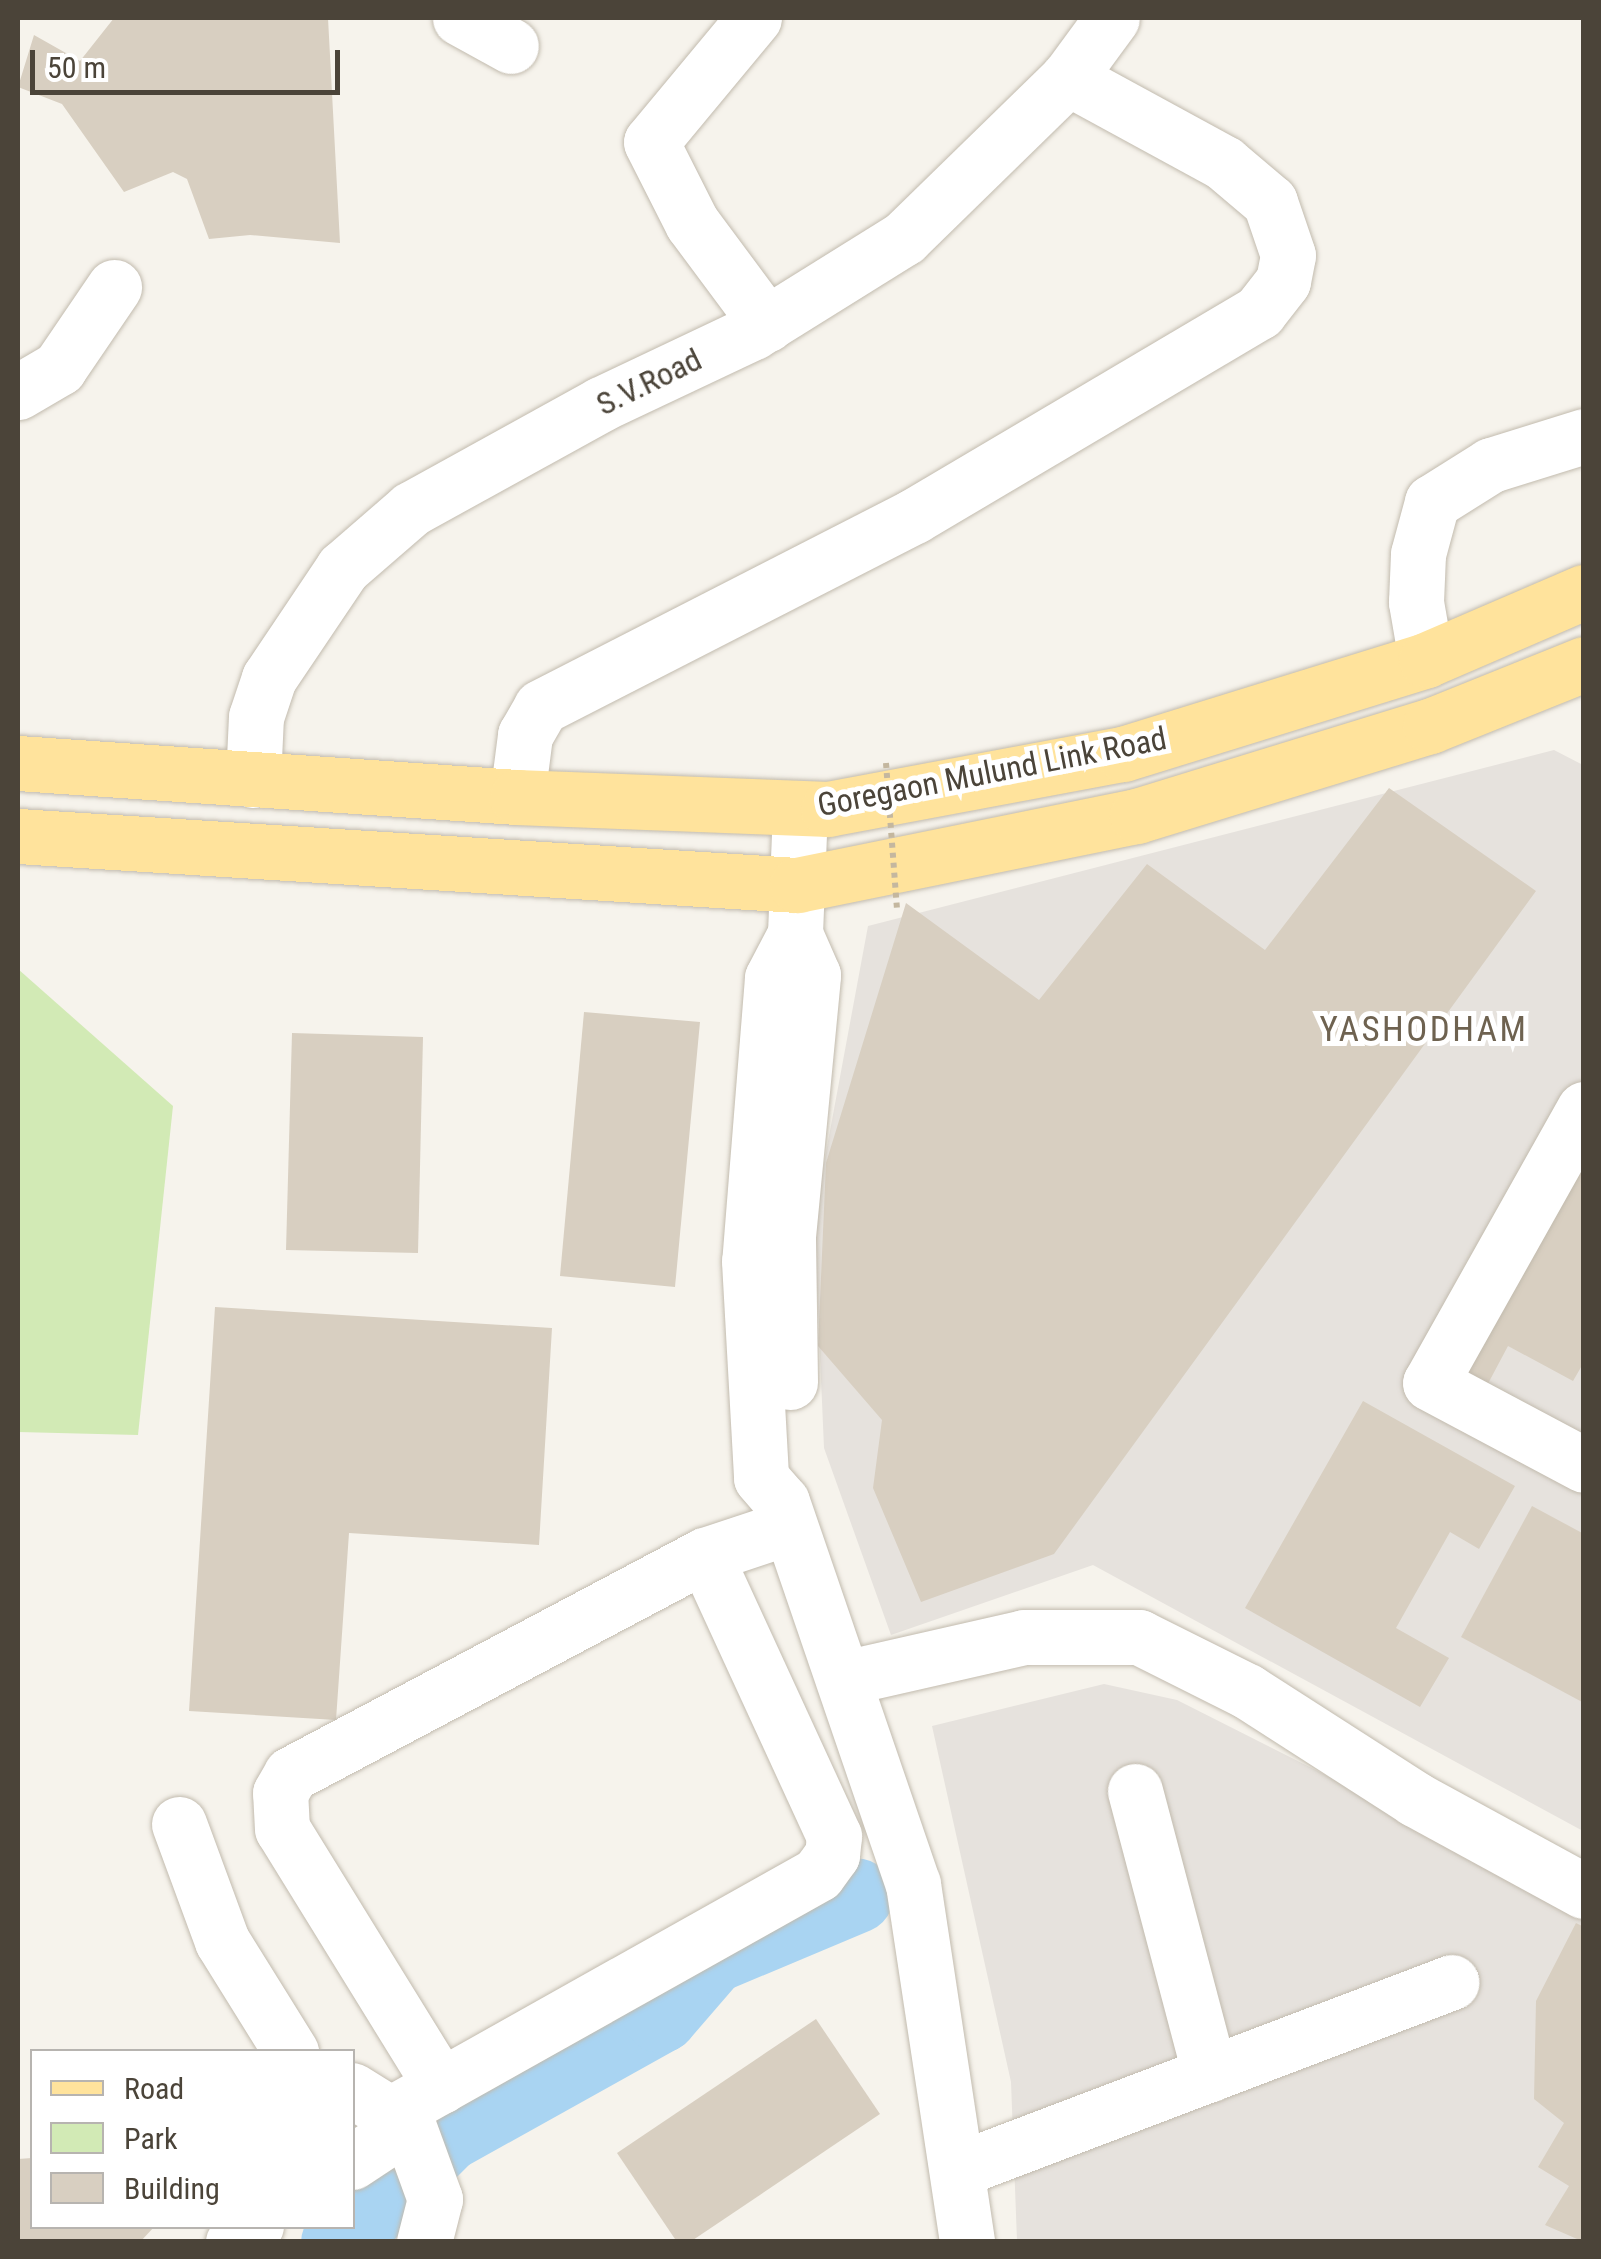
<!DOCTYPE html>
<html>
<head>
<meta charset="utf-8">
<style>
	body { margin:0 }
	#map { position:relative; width:1601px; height:2259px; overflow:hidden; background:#f6f3ec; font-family:"Roboto Condensed",sans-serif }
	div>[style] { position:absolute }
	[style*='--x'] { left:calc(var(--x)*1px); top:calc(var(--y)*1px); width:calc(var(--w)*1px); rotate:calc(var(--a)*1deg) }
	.industrial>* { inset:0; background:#e6e2dd }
	.green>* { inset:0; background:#d2eab5 }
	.river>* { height:75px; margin:-37.5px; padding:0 37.5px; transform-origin:37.5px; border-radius:37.5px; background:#a9d4f2 }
	.building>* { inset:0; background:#d8cfc1 }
	.roads { filter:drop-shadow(0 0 2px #c2bbae) drop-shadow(0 0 2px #c2bbae) }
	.minor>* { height:55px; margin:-27.5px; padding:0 27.5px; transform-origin:27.5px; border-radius:27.5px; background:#fff }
	.major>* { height:55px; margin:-27.5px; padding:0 27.5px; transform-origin:27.5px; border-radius:27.5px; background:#ffe39c }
	.path-bridge>* { height:6px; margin-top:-3px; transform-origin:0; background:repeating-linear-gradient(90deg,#c4b79f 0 5px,transparent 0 10px) }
	span { translate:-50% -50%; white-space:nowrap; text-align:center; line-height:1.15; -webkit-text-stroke:10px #fff; paint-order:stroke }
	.street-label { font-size:32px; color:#4b4439 }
	.neighbourhood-label { font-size:35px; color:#6e6250; letter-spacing:2.5px }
	.frame { position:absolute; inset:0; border:20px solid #4b4439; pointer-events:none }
	.legend { position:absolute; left:30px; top:2049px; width:325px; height:180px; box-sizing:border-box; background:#fff; border:2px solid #b7b4b0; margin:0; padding:12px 18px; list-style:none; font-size:30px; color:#4b4439 }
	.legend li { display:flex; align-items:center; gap:20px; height:50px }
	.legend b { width:50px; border:2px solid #b7b4b0 }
	.scale { position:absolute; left:30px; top:50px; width:310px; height:45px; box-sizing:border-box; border:5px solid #4b4439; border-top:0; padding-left:12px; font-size:30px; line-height:35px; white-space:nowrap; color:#4b4439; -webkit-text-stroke:8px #fff; paint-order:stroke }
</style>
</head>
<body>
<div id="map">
	<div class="industrial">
		<div style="clip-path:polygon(1554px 750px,1583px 765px,1583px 1831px,1093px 1565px,891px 1635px,824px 1448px,814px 1217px,868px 926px)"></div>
		<div style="clip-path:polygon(1104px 1684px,1177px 1700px,1583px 1905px,1583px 2241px,1017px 2241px,1011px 2082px,932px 1726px)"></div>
	</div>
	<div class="green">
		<div style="clip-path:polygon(18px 969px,173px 1106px,138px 1435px,18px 1432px)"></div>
	</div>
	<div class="river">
		<div style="--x:338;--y:2242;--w:153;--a:-45"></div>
		<div style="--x:446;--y:2134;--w:245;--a:-29.1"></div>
		<div style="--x:660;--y:2015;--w:78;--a:-49.2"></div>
		<div style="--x:711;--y:1956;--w:157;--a:-22.8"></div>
	</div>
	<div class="building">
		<div style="clip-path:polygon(114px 18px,328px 18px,340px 243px,250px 235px,209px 239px,187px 179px,173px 172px,124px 192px,62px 104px,18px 87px,34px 35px,80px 61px)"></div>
		<div style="clip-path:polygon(1389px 788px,1536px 891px,1054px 1554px,921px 1602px,873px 1488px,882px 1420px,818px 1346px,826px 1163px,906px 903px,1039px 1000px,1147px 864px,1265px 950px)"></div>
		<div style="clip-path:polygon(584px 1012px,700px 1022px,675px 1287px,560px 1276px)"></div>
		<div style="clip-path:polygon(292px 1033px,423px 1037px,418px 1253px,286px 1250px)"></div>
		<div style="clip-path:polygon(1584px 1088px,1584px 1362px,1573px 1381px,1508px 1346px,1483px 1393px,1423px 1361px)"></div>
		<div style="clip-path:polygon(215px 1307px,552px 1328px,539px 1545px,349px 1533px,336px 1720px,189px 1711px)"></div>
		<div style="clip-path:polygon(1363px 1401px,1515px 1486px,1479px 1549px,1450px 1532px,1396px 1628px,1449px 1658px,1420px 1707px,1245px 1608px)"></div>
		<div style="clip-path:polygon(1532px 1506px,1584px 1534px,1584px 1703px,1461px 1637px)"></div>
		<div style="clip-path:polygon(1576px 1923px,1584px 1927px,1584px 2242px,1545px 2225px,1569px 2186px,1538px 2167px,1564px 2123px,1534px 2099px,1536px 2001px)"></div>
		<div style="clip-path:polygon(816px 2019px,880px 2114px,690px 2242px,677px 2242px,617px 2153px)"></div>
		<div style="clip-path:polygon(32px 2158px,32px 2226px,155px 2226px,140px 2242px,18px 2242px,18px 2159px)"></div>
	</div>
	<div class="roads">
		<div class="minor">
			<div style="--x:460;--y:18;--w:58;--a:28.8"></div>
			<div style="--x:754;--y:18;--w:161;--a:129.7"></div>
			<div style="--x:651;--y:142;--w:91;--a:63.2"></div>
			<div style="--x:692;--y:223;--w:126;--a:53.4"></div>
			<div style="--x:18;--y:392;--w:48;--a:-30.3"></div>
			<div style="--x:59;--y:368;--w:98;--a:-55.8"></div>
			<div style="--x:1426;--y:660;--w:59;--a:-99.8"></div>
			<div style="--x:1416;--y:602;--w:48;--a:-87.6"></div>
			<div style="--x:1418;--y:554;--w:54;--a:-74.9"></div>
			<div style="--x:1432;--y:502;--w:70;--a:-32.1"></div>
			<div style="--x:1491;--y:465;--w:97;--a:-17.3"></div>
			<div style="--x:253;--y:780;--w:63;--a:-87.3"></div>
			<div style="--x:256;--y:717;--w:41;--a:-71.6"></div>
			<div style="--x:269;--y:678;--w:133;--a:-56.1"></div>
			<div style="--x:343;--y:568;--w:90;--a:-40.9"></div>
			<div style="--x:411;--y:509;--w:217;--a:-28.9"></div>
			<div style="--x:601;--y:404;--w:168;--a:-25.3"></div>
			<div style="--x:753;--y:332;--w:178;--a:-31.9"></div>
			<div style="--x:904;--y:238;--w:229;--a:-44.3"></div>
			<div style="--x:1068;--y:78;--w:74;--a:-53.7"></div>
			<div style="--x:517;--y:797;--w:63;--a:-82.6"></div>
			<div style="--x:525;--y:735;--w:32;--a:-60"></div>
			<div style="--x:541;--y:707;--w:419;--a:-27.1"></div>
			<div style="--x:914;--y:516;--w:401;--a:-30.6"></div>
			<div style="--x:1259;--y:312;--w:39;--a:-52"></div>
			<div style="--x:1283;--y:281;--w:26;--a:-79"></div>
			<div style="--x:1288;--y:255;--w:56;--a:-108.8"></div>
			<div style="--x:1270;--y:202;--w:60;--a:-139.7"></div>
			<div style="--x:1224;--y:163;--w:178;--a:-151.4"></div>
			<div style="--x:800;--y:809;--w:125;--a:92.3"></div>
			<div style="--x:795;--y:934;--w:50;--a:117.6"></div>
			<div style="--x:772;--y:978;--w:284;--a:94.6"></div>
			<div style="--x:749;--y:1261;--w:217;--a:86.8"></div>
			<div style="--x:761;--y:1478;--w:32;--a:49"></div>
			<div style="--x:782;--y:1502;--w:404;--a:71.1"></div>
			<div style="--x:913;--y:1884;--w:362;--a:81.4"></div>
			<div style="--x:1584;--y:1109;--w:314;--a:119.3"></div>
			<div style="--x:1430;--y:1383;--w:174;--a:28"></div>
			<div style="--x:790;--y:1382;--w:146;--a:-90.8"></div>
			<div style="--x:788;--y:1236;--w:262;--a:-84.5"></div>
			<div style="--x:813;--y:975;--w:45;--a:-113.7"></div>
			<div style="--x:844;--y:1678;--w:185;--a:-12.8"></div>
			<div style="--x:1024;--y:1637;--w:115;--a:0"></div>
			<div style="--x:1139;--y:1637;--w:121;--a:26.6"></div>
			<div style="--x:1247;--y:1691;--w:200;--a:32.7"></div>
			<div style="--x:1415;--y:1799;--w:192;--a:28.6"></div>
			<div style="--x:1135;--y:1791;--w:293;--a:75.2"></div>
			<div style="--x:179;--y:1824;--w:125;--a:69.8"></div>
			<div style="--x:222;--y:1941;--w:131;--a:58.1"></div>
			<div style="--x:441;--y:2086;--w:302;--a:-121.7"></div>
			<div style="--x:282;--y:1829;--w:36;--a:-93"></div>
			<div style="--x:280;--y:1793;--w:22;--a:-60"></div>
			<div style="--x:291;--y:1774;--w:468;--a:-27.9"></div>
			<div style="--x:705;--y:1555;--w:85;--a:-18.4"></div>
			<div style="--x:352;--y:2090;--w:66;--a:32"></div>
			<div style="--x:408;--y:2125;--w:79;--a:70"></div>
			<div style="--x:435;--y:2199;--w:44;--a:104.3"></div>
			<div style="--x:394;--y:2112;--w:486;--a:-29.3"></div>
			<div style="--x:818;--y:1874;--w:24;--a:-54"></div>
			<div style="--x:832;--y:1855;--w:19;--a:-84"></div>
			<div style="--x:834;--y:1836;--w:309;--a:-114.7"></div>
			<div style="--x:352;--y:2162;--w:67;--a:-33.5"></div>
			<div style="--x:957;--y:2170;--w:529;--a:-20.8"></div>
			<div style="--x:233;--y:2242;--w:28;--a:-35"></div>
		</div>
		<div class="major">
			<div style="--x:18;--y:763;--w:500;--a:3.9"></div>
			<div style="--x:517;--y:797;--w:311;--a:2.2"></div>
			<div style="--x:828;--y:809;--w:300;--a:-10.6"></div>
			<div style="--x:1123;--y:754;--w:317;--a:-17.2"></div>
			<div style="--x:1426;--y:660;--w:172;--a:-23.3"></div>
			<div style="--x:18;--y:836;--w:781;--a:3.6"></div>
			<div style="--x:797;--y:885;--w:347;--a:-11.5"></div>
			<div style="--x:1137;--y:816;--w:307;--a:-17.1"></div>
			<div style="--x:1430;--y:726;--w:166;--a:-21.9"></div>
		</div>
	</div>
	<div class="path-bridge">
		<div style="--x:886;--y:763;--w:146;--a:85.7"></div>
	</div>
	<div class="street-label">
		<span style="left:649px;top:382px;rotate:-26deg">S.V.Road</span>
		<span style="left:992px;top:772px;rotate:-11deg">Goregaon Mulund Link Road</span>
	</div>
	<div class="neighbourhood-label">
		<span style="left:1424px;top:1030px">YASHODHAM</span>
	</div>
	<div class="frame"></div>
	<ul class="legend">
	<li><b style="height:12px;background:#ffe39c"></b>Road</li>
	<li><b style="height:28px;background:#d2eab5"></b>Park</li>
	<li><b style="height:28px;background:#d8cfc1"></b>Building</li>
	</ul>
	<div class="scale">50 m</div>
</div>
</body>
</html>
